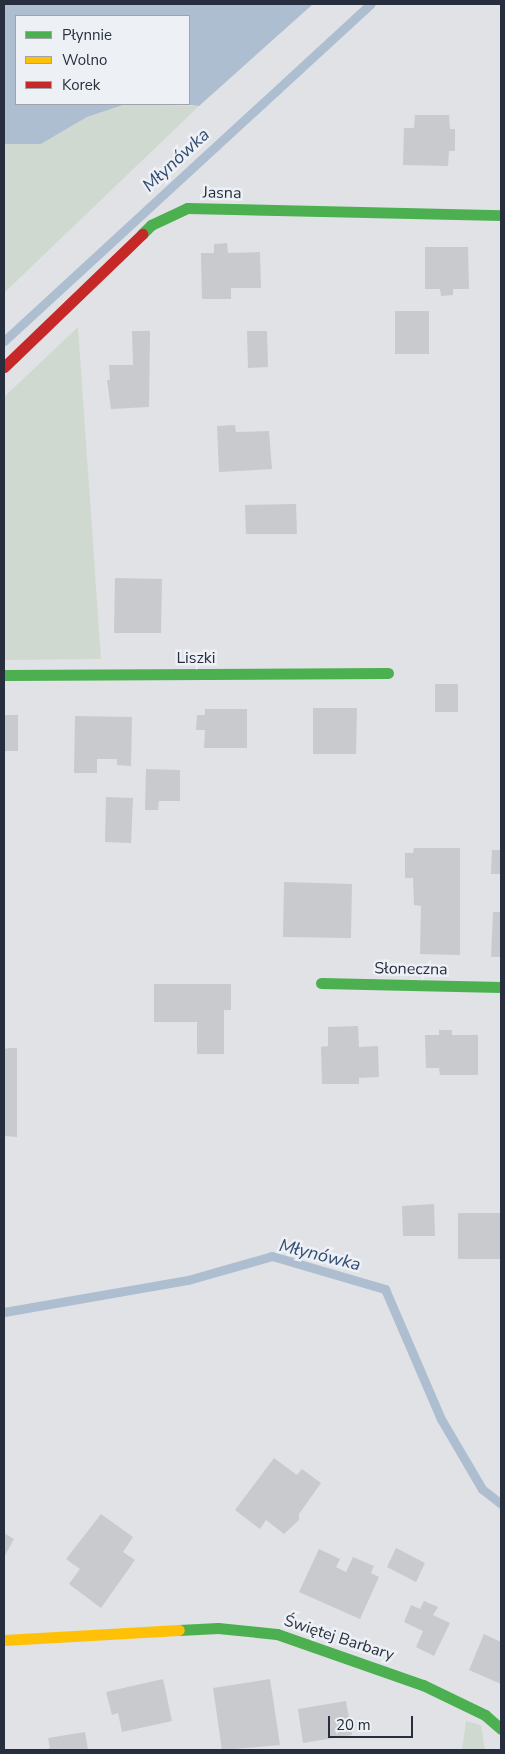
<!DOCTYPE html>
<html>
<head>
<meta charset="utf-8">
<style>
	body { margin:0 }
	#map { position:relative; width:505px; height:1754px; overflow:hidden; background:#e0e2e5; font-family:"Nunito Sans",sans-serif }
	div>[style] { position:absolute }
	[style*='--x'] { left:calc(var(--x)*1px); top:calc(var(--y)*1px); width:calc(var(--w)*1px); rotate:calc(var(--a)*1deg) }
	.green>* { inset:0; background:#d0d9d0 }
	.water>* { inset:0; background:#aebed1 }
	.stream>* { height:9px; margin:-4.5px; padding:0 4.5px; transform-origin:4.5px; border-radius:4.5px; background:#aebed1 }
	.building>* { inset:0; background:#c8cacd }
	.fast>* { height:11px; margin:-5.5px; padding:0 5.5px; transform-origin:5.5px; border-radius:5.5px; background:#4caf50 }
	.slow>* { height:11px; margin:-5.5px; padding:0 5.5px; transform-origin:5.5px; border-radius:5.5px; background:#ffc107 }
	.jam>* { height:11px; margin:-5.5px; padding:0 5.5px; transform-origin:5.5px; border-radius:5.5px; background:#c62828 }
	span { translate:-50% -50%; white-space:nowrap; text-align:center; line-height:1.15; -webkit-text-stroke:5px #edf0f5; paint-order:stroke }
	.street-label { font-size:16px; color:#272f3e }
	.water-label { font-size:18px; color:#324c72; font-style:italic }
	.frame { position:absolute; inset:0; border:5px solid #272f3e; pointer-events:none }
	.legend { position:absolute; left:15px; top:15px; width:175px; height:90px; box-sizing:border-box; background:#edf0f5; border:1px solid #9ea3ac; margin:0; padding:6px 9px; list-style:none; font-size:15px; color:#272f3e }
	.legend li { display:flex; align-items:center; gap:10px; height:25px }
	.legend b { width:25px; border:1px solid #9ea3ac }
	.scale { position:absolute; left:328px; top:1716px; width:85px; height:22px; box-sizing:border-box; border:2px solid #272f3e; border-top:0; padding-left:6px; font-size:15px; line-height:18px; white-space:nowrap; color:#272f3e; -webkit-text-stroke:4px #edf0f5; paint-order:stroke }
</style>
</head>
<body>
<div id="map">
	<div class="green">
		<div style="clip-path:polygon(126px 104px,199px 106px,4px 293px,4px 144px,41px 144px,87px 117px)"></div>
		<div style="clip-path:polygon(78px 327px,101px 659px,4px 660px,4px 397px)"></div>
		<div style="clip-path:polygon(466px 1721px,481px 1725px,485px 1750px,462px 1750px)"></div>
	</div>
	<div class="water">
		<div style="clip-path:polygon(4px 4px,313px 4px,199px 106px,182px 104px,189px 104px,189px 16px,16px 16px,16px 104px,126px 104px,87px 117px,41px 144px,4px 144px)"></div>
	</div>
	<div class="stream">
		<div style="--x:4;--y:341;--w:498;--a:-42.6"></div>
		<div style="--x:4;--y:1312;--w:187;--a:-9.9"></div>
		<div style="--x:188;--y:1280;--w:87;--a:-15.9"></div>
		<div style="--x:272;--y:1256;--w:118;--a:16.3"></div>
		<div style="--x:385;--y:1289;--w:142;--a:66.7"></div>
		<div style="--x:441;--y:1419;--w:81;--a:59.6"></div>
		<div style="--x:482;--y:1489;--w:24;--a:38"></div>
	</div>
	<div class="building">
		<div style="clip-path:polygon(415px 115px,449px 115px,450px 129px,455px 129px,455px 151px,449px 151px,448px 166px,403px 165px,404px 128px,414px 128px)"></div>
		<div style="clip-path:polygon(227px 243px,228px 253px,260px 252px,261px 288px,231px 288px,231px 299px,202px 299px,201px 253px,214px 253px,214px 244px)"></div>
		<div style="clip-path:polygon(425px 247px,468px 247px,469px 289px,453px 289px,453px 295px,441px 296px,440px 289px,425px 289px)"></div>
		<div style="clip-path:polygon(395px 311px,429px 311px,429px 354px,395px 354px)"></div>
		<div style="clip-path:polygon(132px 331px,150px 331px,149px 407px,111px 409px,107px 380px,110px 380px,109px 365px,133px 365px)"></div>
		<div style="clip-path:polygon(247px 331px,267px 331px,268px 367px,248px 368px)"></div>
		<div style="clip-path:polygon(235px 425px,236px 432px,269px 431px,272px 469px,219px 472px,217px 426px)"></div>
		<div style="clip-path:polygon(296px 504px,297px 534px,246px 534px,245px 505px)"></div>
		<div style="clip-path:polygon(115px 578px,162px 579px,161px 633px,114px 633px)"></div>
		<div style="clip-path:polygon(435px 684px,458px 684px,458px 712px,435px 712px)"></div>
		<div style="clip-path:polygon(313px 708px,357px 708px,356px 754px,313px 754px)"></div>
		<div style="clip-path:polygon(205px 709px,247px 709px,247px 748px,204px 748px,205px 730px,196px 730px,197px 715px,205px 715px)"></div>
		<div style="clip-path:polygon(4px 715px,18px 715px,18px 751px,4px 751px)"></div>
		<div style="clip-path:polygon(75px 716px,132px 717px,131px 766px,117px 765px,117px 759px,97px 759px,97px 773px,74px 773px)"></div>
		<div style="clip-path:polygon(146px 769px,180px 770px,180px 801px,159px 801px,158px 810px,145px 810px)"></div>
		<div style="clip-path:polygon(106px 797px,133px 798px,131px 843px,105px 842px)"></div>
		<div style="clip-path:polygon(414px 848px,460px 848px,460px 955px,420px 954px,421px 906px,414px 905px,413px 878px,405px 878px,405px 853px,413px 853px)"></div>
		<div style="clip-path:polygon(492px 850px,501px 850px,501px 874px,491px 874px)"></div>
		<div style="clip-path:polygon(284px 882px,352px 884px,351px 938px,283px 937px)"></div>
		<div style="clip-path:polygon(493px 912px,501px 912px,501px 957px,491px 957px)"></div>
		<div style="clip-path:polygon(154px 984px,231px 984px,231px 1010px,224px 1010px,224px 1054px,197px 1054px,197px 1022px,154px 1022px)"></div>
		<div style="clip-path:polygon(358px 1026px,359px 1047px,378px 1046px,379px 1077px,359px 1078px,359px 1084px,322px 1084px,321px 1047px,328px 1046px,328px 1027px)"></div>
		<div style="clip-path:polygon(439px 1030px,452px 1030px,452px 1035px,478px 1035px,478px 1075px,440px 1075px,439px 1068px,426px 1068px,425px 1035px,439px 1035px)"></div>
		<div style="clip-path:polygon(10px 1048px,17px 1048px,17px 1137px,4px 1136px,4px 1049px)"></div>
		<div style="clip-path:polygon(434px 1204px,435px 1236px,403px 1236px,402px 1206px)"></div>
		<div style="clip-path:polygon(458px 1213px,501px 1213px,501px 1259px,458px 1259px)"></div>
		<div style="clip-path:polygon(274px 1458px,297px 1475px,302px 1469px,321px 1483px,299px 1514px,299px 1520px,284px 1534px,266px 1520px,260px 1529px,235px 1510px)"></div>
		<div style="clip-path:polygon(101px 1514px,133px 1537px,123px 1552px,135px 1560px,101px 1608px,69px 1584px,80px 1569px,66px 1559px)"></div>
		<div style="clip-path:polygon(4px 1533px,14px 1539px,4px 1557px)"></div>
		<div style="clip-path:polygon(396px 1548px,425px 1563px,416px 1582px,387px 1567px)"></div>
		<div style="clip-path:polygon(319px 1549px,340px 1559px,336px 1567px,346px 1572px,353px 1557px,374px 1566px,371px 1573px,379px 1577px,360px 1619px,299px 1592px)"></div>
		<div style="clip-path:polygon(424px 1601px,438px 1607px,433px 1615px,450px 1623px,434px 1656px,416px 1647px,423px 1631px,404px 1622px,411px 1605px,420px 1609px)"></div>
		<div style="clip-path:polygon(484px 1634px,501px 1642px,501px 1684px,469px 1670px)"></div>
		<div style="clip-path:polygon(163px 1679px,172px 1721px,122px 1732px,118px 1713px,112px 1715px,106px 1692px)"></div>
		<div style="clip-path:polygon(270px 1679px,280px 1745px,222px 1750px,213px 1688px)"></div>
		<div style="clip-path:polygon(346px 1701px,352px 1735px,303px 1743px,298px 1709px)"></div>
		<div style="clip-path:polygon(85px 1732px,88px 1750px,42px 1750px,50px 1748px,48px 1738px)"></div>
	</div>
	<div class="fast">
		<div style="--x:142;--y:234;--w:13;--a:-45"></div>
		<div style="--x:151;--y:225;--w:40;--a:-25"></div>
		<div style="--x:187;--y:208;--w:314;--a:1.3"></div>
		<div style="--x:4;--y:675;--w:384;--a:-0.3"></div>
		<div style="--x:321;--y:983;--w:180;--a:1.3"></div>
		<div style="--x:179;--y:1630;--w:39;--a:-3"></div>
		<div style="--x:218;--y:1628;--w:59;--a:5.8"></div>
		<div style="--x:277;--y:1634;--w:155;--a:19.3"></div>
		<div style="--x:423;--y:1685;--w:69;--a:25.8"></div>
		<div style="--x:485;--y:1715;--w:21;--a:41"></div>
	</div>
	<div class="slow">
		<div style="--x:4;--y:1640;--w:175;--a:-3.3"></div>
	</div>
	<div class="jam">
		<div style="--x:4;--y:367;--w:192;--a:-43.9"></div>
	</div>
	<div class="street-label">
		<span style="left:222px;top:193px;rotate:1deg">Jasna</span>
		<span style="left:196px;top:658px">Liszki</span>
		<span style="left:411px;top:969px;rotate:1deg">Słoneczna</span>
		<span style="left:339px;top:1638px;rotate:18deg">Świętej Barbary</span>
	</div>
	<div class="water-label">
		<span style="left:176px;top:160px;rotate:-43deg">Młynówka</span>
		<span style="left:320px;top:1255px;rotate:14deg">Młynówka</span>
	</div>
	<div class="frame"></div>
	<ul class="legend">
	<li><b style="height:6px;background:#4caf50"></b>Płynnie</li>
	<li><b style="height:6px;background:#ffc107"></b>Wolno</li>
	<li><b style="height:6px;background:#c62828"></b>Korek</li>
	</ul>
	<div class="scale">20 m</div>
</div>
</body>
</html>
